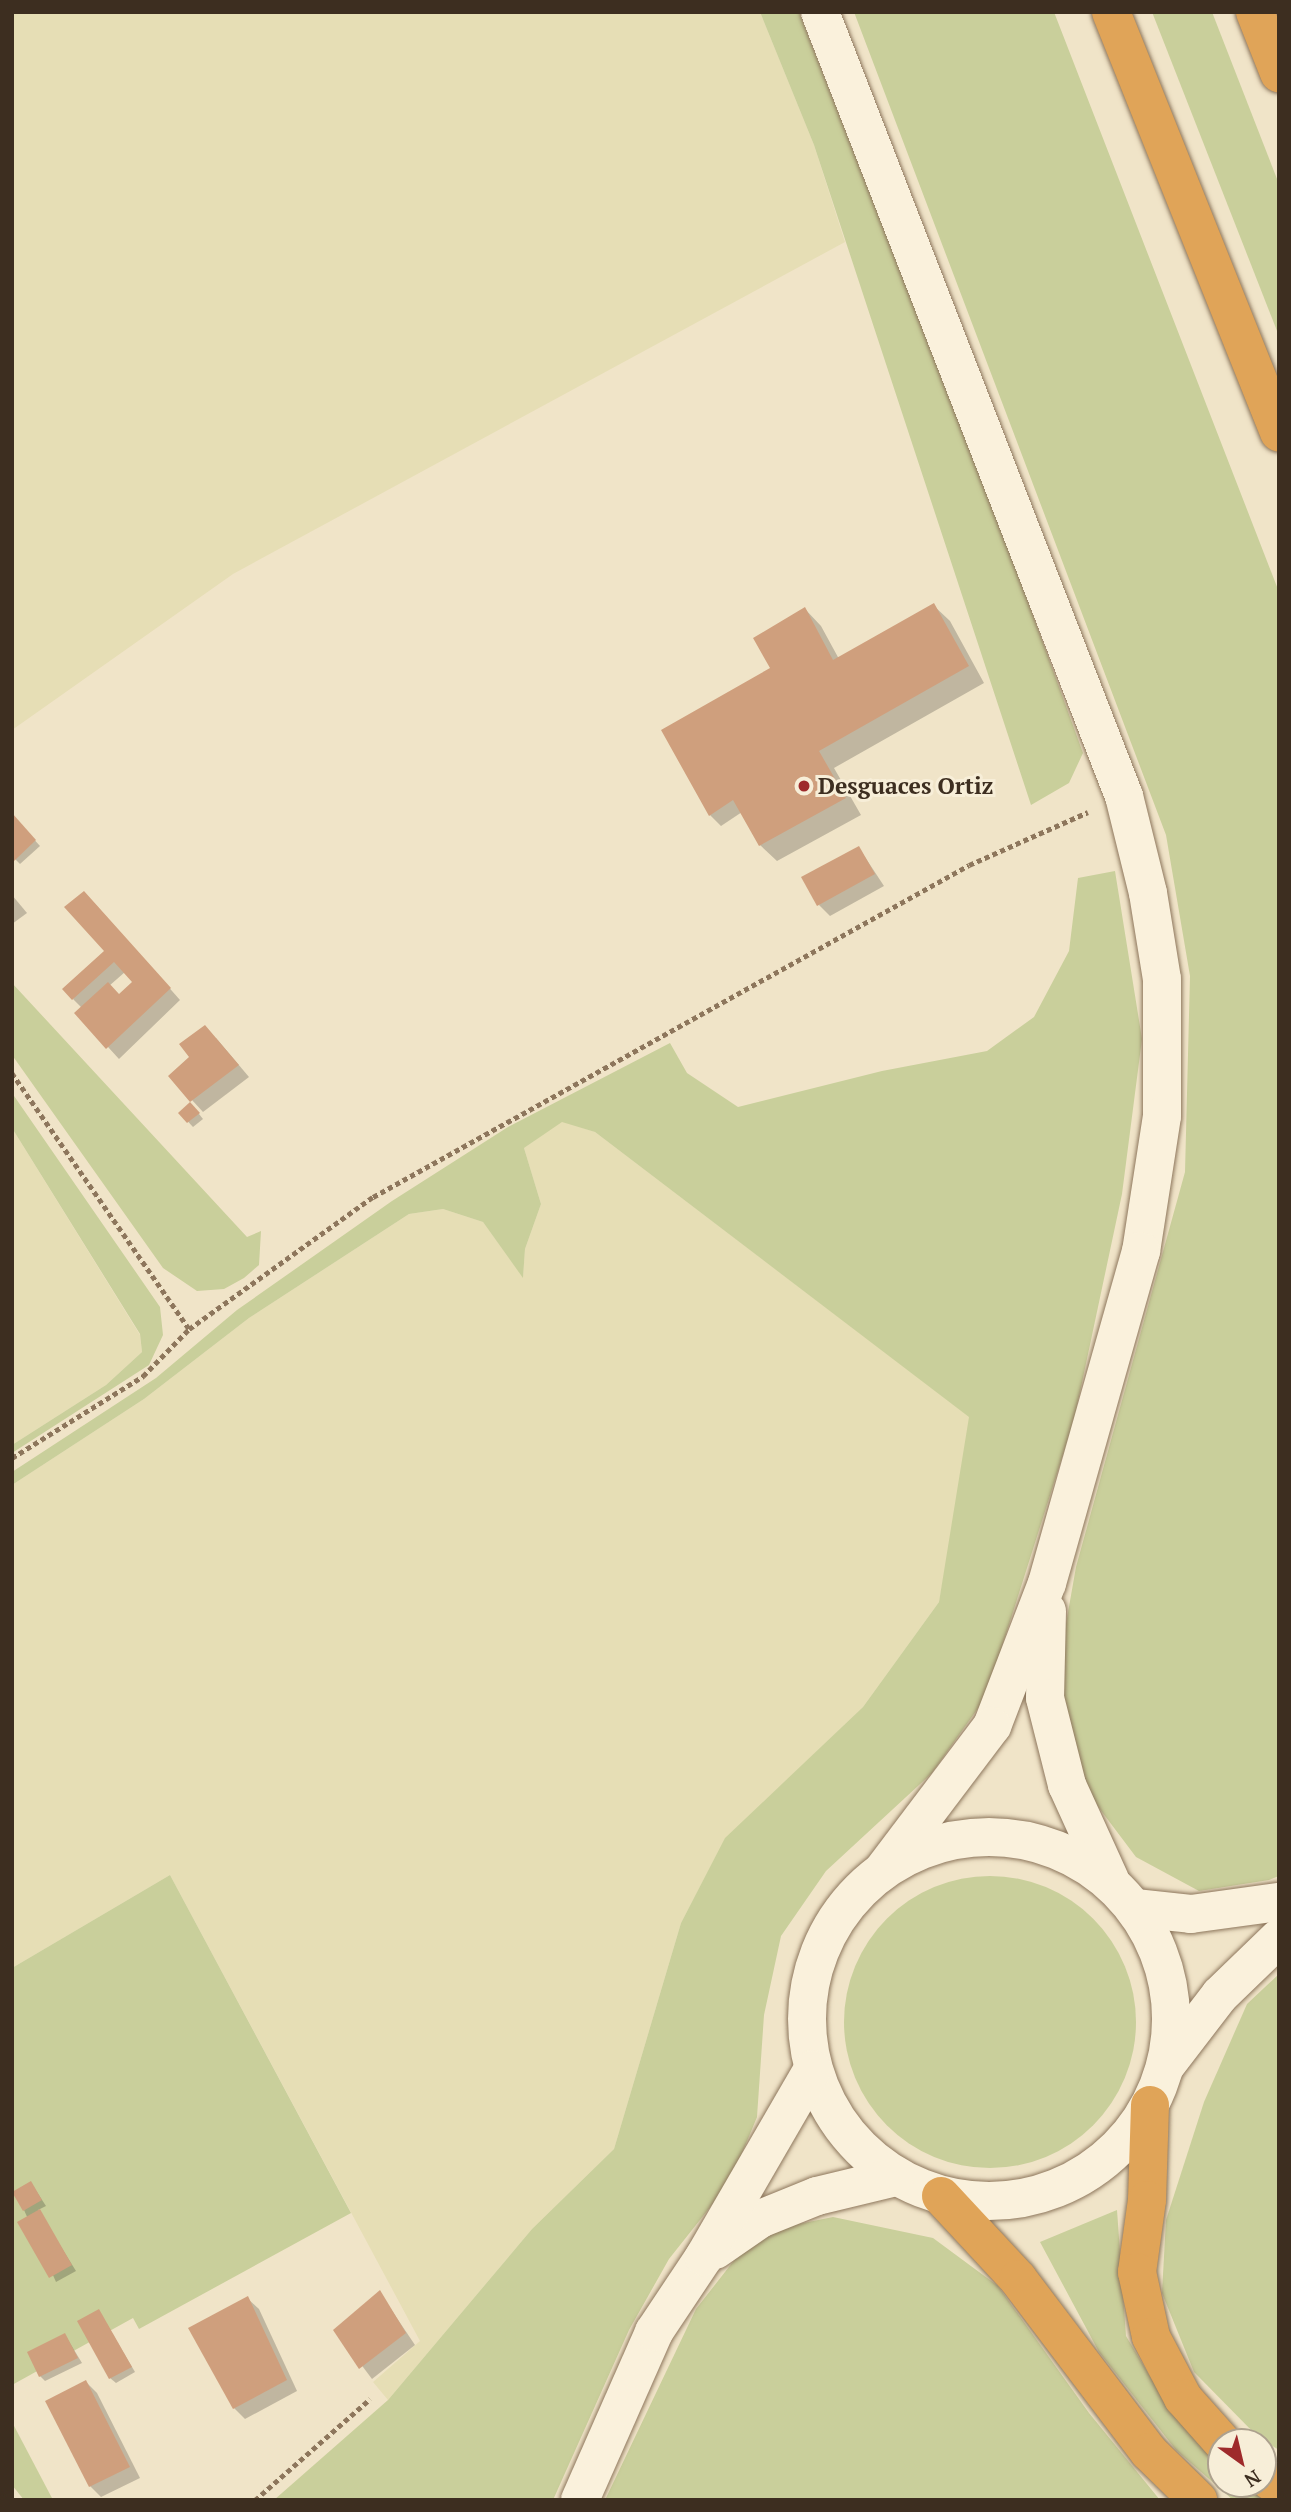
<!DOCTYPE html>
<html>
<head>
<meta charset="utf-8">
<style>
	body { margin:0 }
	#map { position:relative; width:1291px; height:2512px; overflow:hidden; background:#f0e4c8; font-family:"PT Serif",serif }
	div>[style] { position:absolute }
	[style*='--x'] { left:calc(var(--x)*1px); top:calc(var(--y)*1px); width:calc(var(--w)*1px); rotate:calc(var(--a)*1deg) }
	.farmland>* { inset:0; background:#e6deb5 }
	.green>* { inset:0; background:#c9cf9b }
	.round { border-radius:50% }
	.shadow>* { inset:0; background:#0003 }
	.building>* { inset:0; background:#cf9f7d }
	.path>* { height:4.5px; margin-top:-2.25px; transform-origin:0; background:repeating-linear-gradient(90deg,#8d765c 0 5px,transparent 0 8.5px) }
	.roads { filter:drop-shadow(0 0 2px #8d765c) drop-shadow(0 0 2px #8d765c) }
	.minor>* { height:38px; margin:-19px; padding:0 19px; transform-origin:19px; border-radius:19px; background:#faf1dc }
	.minor>.ring { margin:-19px; padding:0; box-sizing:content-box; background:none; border:38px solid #faf1dc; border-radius:50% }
	.highway>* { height:38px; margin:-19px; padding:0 19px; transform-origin:19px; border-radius:19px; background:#e0a458 }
	.dots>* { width:19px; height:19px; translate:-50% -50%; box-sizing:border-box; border:4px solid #f7eed8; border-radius:50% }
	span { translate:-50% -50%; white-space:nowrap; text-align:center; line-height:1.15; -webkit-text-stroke:6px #f7eed8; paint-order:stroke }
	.poi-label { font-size:23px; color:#3d2e20; font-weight:700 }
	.left { translate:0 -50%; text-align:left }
	.frame { position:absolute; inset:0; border:14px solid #3d2e20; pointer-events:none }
	.north { position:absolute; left:1207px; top:2428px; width:70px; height:70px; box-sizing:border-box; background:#f7eed8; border:2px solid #ada18e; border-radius:50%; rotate:146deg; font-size:19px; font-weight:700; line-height:28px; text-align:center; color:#3d2e20 }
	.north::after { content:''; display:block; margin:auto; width:24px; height:32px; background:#9e2a2b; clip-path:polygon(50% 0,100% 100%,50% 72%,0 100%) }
</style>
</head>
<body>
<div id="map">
	<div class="farmland">
		<div style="clip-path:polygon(12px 12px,760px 12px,814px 145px,845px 242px,233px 574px,12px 730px)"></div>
		<div style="clip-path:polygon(562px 1121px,595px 1132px,970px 1417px,957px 1508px,939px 1602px,863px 1707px,725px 1839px,681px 1923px,614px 2149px,532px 2229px,388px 2400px,373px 2382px,420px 2341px,170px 1875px,12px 1968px,12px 1485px,144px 1399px,249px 1318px,409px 1214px,443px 1209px,483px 1222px,523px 1277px,525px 1249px,541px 1204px,524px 1148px)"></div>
		<div style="clip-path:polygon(12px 1128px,140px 1335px,142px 1352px,106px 1385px,12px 1445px)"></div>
	</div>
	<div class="green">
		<div style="clip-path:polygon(760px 12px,799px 12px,1006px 541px,1083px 753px,1069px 783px,1031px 805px,814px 145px)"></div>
		<div style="clip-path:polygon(854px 12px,1054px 12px,1279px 592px,1279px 1876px,1269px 1880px,1199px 1891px,1136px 1857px,1090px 1796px,1073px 1756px,1058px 1669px,1076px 1567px,1185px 1172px,1190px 976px,1166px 835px)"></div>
		<div style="clip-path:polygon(1152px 12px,1212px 12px,1279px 184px,1279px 336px)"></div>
		<div style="clip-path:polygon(1115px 871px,1142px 1039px,1122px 1194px,1074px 1420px,986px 1697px,932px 1773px,826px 1871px,781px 1936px,764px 2015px,757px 2117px,730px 2182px,669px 2259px,629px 2330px,553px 2500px,274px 2500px,388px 2400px,532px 2229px,614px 2149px,681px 1923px,725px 1838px,863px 1707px,939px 1602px,969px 1417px,595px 1132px,562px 1122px,524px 1148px,541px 1204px,525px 1249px,523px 1278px,483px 1222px,443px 1209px,409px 1214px,249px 1318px,144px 1399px,12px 1485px,12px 1472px,156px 1378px,237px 1310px,392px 1201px,508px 1127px,670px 1043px,687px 1073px,738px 1107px,882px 1071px,987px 1051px,1034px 1017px,1069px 951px,1078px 878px)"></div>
		<div style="clip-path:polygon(12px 983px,247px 1237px,261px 1231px,259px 1265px,244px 1278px,224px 1289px,197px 1291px,163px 1268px,12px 1055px)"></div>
		<div style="clip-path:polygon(12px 1093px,160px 1307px,163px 1335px,149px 1365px,12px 1453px,12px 1445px,106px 1385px,142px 1352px,140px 1334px,12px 1128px)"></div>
		<div style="clip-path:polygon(170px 1875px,351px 2213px,139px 2329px,133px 2318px,12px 2385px,12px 1968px)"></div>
		<div class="round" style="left:844px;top:1876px;width:292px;height:292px"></div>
		<div style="clip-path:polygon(1279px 1974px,1279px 2450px,1258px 2437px,1194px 2372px,1162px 2293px,1166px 2220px,1204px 2102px,1247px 2004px)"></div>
		<div style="clip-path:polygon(1117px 2210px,1126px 2336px,1167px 2405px,1221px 2465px,1221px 2484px,1247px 2484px,1270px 2500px,1233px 2500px,1176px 2450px,1099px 2352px,1040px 2242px)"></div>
		<div style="clip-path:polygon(833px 2217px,933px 2238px,998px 2286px,1089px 2413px,1160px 2500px,605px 2500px,696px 2309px,743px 2249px,779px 2228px)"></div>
		<div style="clip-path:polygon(12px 2422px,53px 2500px,24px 2500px,12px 2485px)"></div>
	</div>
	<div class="shadow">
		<div style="clip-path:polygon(933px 605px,950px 621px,984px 683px,834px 768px,861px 815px,777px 861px,760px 845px,742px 812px,721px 826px,710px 815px,773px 668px,805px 609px,821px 626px,839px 659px)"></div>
		<div style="clip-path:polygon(12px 815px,40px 846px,20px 864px,15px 859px)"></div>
		<div style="clip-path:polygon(859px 848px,884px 886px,830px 916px,819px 905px)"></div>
		<div style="clip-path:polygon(12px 895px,27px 913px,12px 924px)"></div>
		<div style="clip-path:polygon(evenodd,95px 904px,180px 1000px,119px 1059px,77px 1013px,82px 1008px,73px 999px,107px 951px,95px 904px,125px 972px,134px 982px,119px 996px,109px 986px,125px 972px)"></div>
		<div style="clip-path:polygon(216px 1038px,249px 1077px,203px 1112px,170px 1076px)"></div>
		<div style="clip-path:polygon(191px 1104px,203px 1119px,193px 1127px,180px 1113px)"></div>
		<div style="clip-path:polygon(31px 2183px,46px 2206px,38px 2210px,76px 2271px,56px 2282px,24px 2210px)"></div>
		<div style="clip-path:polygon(380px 2293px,415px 2345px,372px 2379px,336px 2331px)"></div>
		<div style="clip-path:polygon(248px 2299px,259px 2309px,297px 2391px,245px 2419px,234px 2408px)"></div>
		<div style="clip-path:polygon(99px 2311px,135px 2372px,116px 2383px,110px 2378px)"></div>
		<div style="clip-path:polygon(65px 2335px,82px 2363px,45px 2381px,40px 2376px)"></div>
		<div style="clip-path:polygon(86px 2382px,97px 2393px,140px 2478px,101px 2497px,90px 2486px)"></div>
	</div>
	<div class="building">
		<div style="clip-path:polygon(934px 603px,969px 666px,819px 751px,846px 798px,759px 846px,733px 800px,709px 816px,661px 730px,770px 668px,753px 638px,805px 607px,833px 660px)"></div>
		<div style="clip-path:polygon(12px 813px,36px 840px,14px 861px,12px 859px)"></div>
		<div style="clip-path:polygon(859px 846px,875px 874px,817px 906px,801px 877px)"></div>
		<div style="clip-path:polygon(84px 891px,171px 988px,106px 1049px,74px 1013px,108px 982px,119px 994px,132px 982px,114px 962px,72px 1000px,62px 989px,104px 951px,64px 907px)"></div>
		<div style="clip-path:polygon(205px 1025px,239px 1065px,190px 1102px,168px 1076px,189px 1057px,179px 1044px)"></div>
		<div style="clip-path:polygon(190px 1102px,200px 1113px,187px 1123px,178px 1113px)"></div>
		<div style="clip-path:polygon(31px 2181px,42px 2200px,23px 2211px,12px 2192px)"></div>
		<div style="clip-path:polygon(40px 2209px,72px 2265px,49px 2278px,17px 2222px)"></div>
		<div style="clip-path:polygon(380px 2290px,406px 2333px,359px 2369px,333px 2330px)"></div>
		<div style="clip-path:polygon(248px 2296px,287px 2380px,233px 2409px,188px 2328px)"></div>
		<div style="clip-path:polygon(99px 2309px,132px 2367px,109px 2379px,77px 2321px)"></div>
		<div style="clip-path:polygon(65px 2333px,78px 2358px,39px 2377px,27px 2352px)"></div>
		<div style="clip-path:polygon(86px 2380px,130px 2467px,89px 2487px,45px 2401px)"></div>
	</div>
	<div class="path">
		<div style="--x:12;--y:1073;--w:311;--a:55.3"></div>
		<div style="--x:12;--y:1458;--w:155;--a:-32"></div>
		<div style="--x:143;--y:1376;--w:66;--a:-45.6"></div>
		<div style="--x:189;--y:1329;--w:226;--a:-35.7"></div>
		<div style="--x:373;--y:1197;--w:682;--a:-29.12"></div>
		<div style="--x:969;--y:865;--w:130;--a:-24"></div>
		<div style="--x:255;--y:2500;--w:153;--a:-41.3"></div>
	</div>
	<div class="roads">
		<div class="minor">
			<div style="--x:820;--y:12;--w:841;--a:68.81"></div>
			<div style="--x:1124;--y:796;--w:100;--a:76.1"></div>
			<div style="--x:1148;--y:893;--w:87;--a:80.8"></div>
			<div style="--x:1162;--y:979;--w:137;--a:90"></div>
			<div style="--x:1162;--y:1116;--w:137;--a:98.8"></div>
			<div style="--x:1141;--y:1251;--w:345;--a:105.8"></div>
			<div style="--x:1047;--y:1583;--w:153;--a:111"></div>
			<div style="--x:992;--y:1726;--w:179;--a:127.1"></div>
			<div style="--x:1047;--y:1611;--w:87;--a:91.3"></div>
			<div style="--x:1045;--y:1698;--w:90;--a:75.8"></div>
			<div style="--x:1067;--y:1785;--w:104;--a:65.6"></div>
			<div class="ring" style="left:807px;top:1837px;width:326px;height:326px"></div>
			<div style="--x:1135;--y:1908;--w:56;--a:6.1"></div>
			<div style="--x:1191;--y:1914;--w:89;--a:-7.8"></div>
			<div style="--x:1167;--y:2064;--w:87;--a:-52.5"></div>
			<div style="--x:1220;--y:1995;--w:82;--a:-44"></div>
			<div style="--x:715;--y:2250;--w:55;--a:-34.6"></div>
			<div style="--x:760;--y:2219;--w:61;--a:-22"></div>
			<div style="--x:817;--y:2196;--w:81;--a:-13.5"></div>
			<div style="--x:580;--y:2500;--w:184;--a:-66.2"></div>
			<div style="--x:654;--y:2332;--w:90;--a:-56.3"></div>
			<div style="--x:704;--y:2257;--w:217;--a:-59.9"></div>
		</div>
		<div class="highway">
			<div style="--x:1111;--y:12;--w:453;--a:68.2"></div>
			<div style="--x:1255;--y:12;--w:66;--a:68.5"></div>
			<div style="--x:1150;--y:2105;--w:95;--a:91.8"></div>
			<div style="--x:1147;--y:2200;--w:73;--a:97.9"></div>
			<div style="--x:1137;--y:2272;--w:66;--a:77.8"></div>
			<div style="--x:1151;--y:2337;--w:69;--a:62.3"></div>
			<div style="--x:1183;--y:2398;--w:59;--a:48.4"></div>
			<div style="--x:941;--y:2196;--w:113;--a:47.1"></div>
			<div style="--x:1018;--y:2279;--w:217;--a:52.9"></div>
			<div style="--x:1149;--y:2452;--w:69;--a:44.4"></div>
			<div style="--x:1263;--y:2476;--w:19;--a:35"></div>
		</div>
	</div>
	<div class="dots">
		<div style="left:804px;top:786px;background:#9e2a2b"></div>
	</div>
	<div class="poi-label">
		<span class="left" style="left:818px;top:786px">Desguaces Ortiz</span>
	</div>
	<div class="frame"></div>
	<div class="north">N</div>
</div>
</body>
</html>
